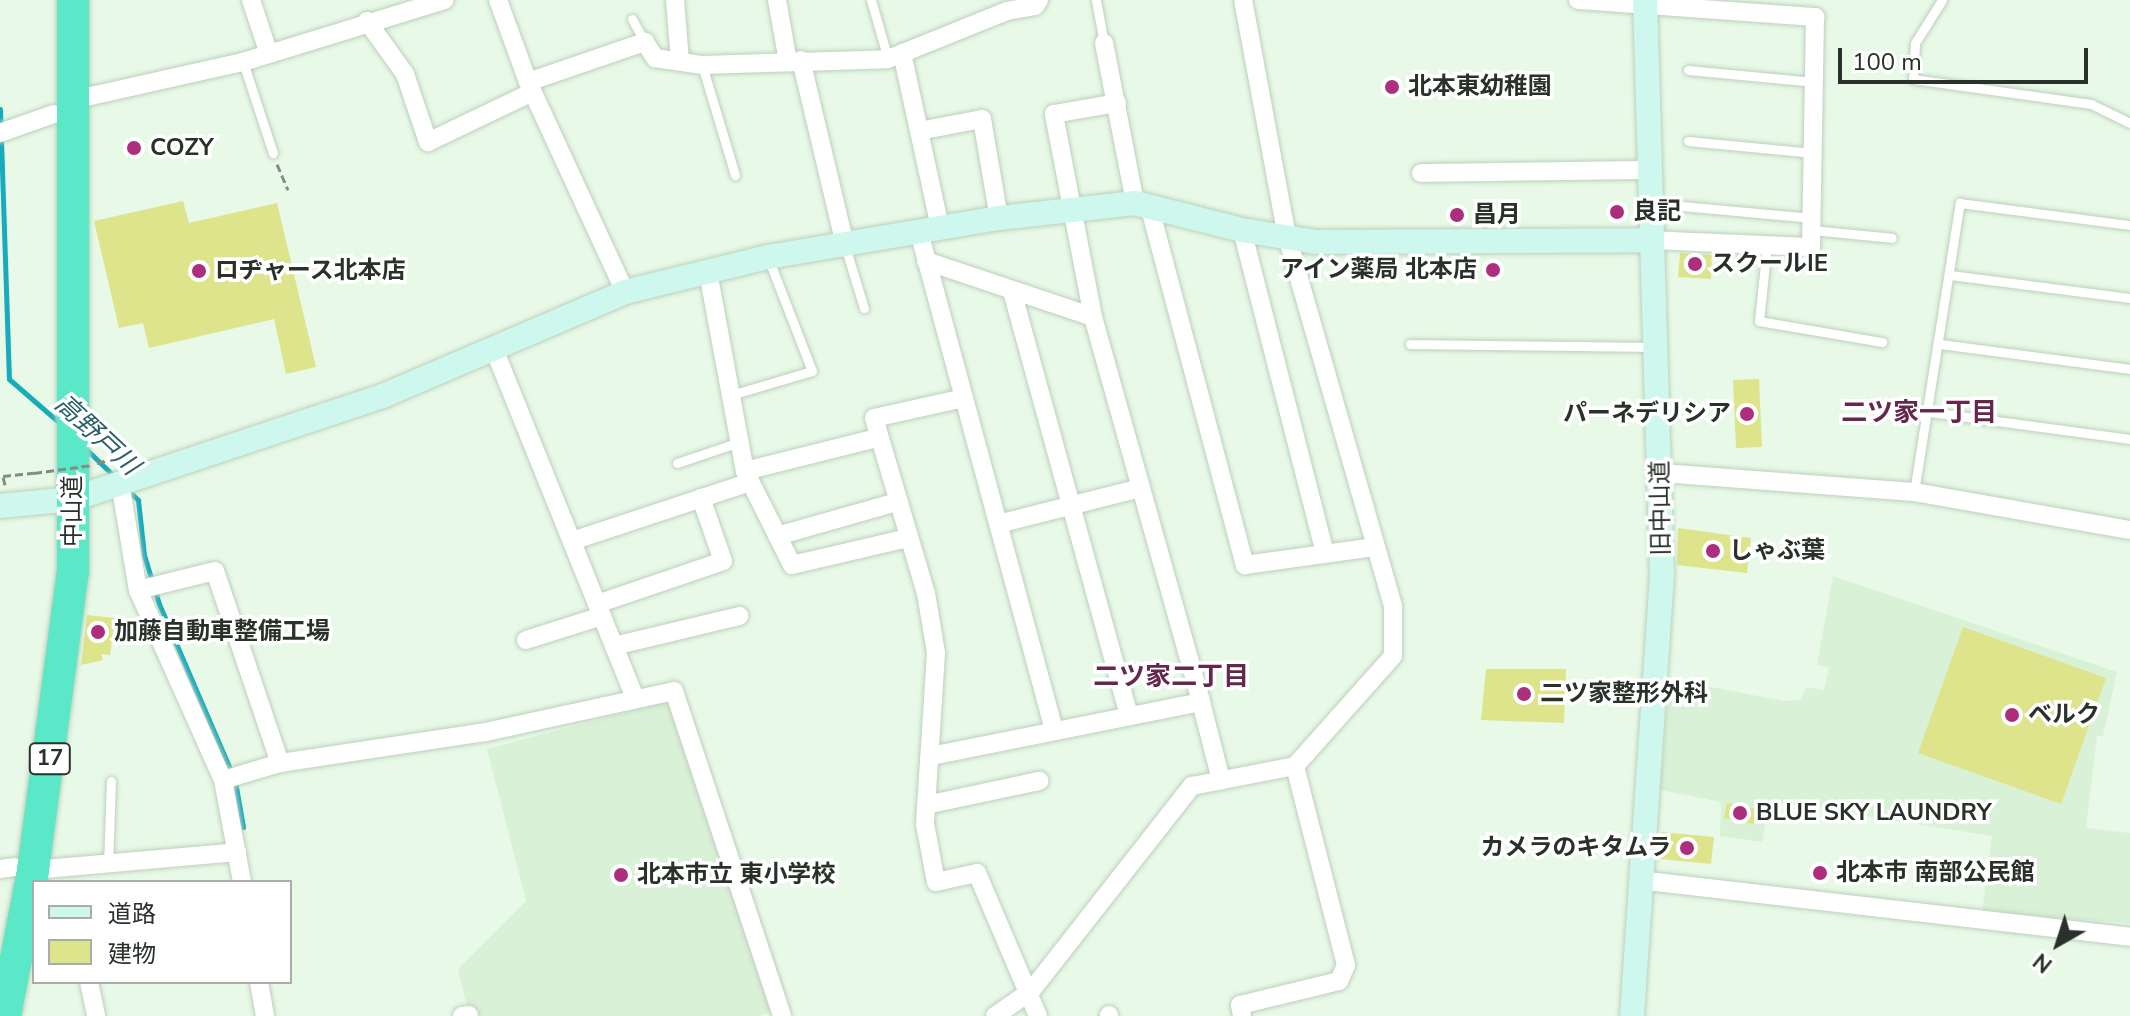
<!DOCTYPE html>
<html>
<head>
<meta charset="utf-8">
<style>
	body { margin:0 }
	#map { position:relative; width:2130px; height:1016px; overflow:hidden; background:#e8fae7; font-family:"Nunito Sans","Noto Sans JP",sans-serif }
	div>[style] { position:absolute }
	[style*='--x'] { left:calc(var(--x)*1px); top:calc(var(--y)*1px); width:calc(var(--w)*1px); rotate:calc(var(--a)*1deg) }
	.built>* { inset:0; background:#d9f1d7 }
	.stream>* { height:5px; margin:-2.5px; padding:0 2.5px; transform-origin:2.5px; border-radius:2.5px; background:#17abbb }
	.building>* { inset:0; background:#dde48b }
	.path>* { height:3px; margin-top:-1.5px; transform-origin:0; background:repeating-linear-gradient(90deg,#818d80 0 8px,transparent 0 12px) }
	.roads { filter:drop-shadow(0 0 2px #bdcfbc) drop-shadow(0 0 2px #bdcfbc) }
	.lane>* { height:9px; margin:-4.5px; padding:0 4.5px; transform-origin:4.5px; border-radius:4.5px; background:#fff }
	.street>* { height:18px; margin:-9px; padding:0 9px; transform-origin:9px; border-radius:9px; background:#fff }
	.secondary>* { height:24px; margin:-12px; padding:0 12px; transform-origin:12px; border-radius:12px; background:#cef8ee }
	.highway>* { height:32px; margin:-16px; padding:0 16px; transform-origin:16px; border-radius:16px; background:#5ae8c8 }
	.path-bridge>* { height:3px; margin-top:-1.5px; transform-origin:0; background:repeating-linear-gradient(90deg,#818d80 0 8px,transparent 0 12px) }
	.dots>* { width:22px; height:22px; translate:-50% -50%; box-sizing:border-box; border:4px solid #fff; border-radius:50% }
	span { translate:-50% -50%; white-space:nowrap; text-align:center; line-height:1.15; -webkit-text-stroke:7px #fff; paint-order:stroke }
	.shield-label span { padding:2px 6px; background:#fff; border:2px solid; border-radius:6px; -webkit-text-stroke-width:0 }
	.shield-label { font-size:22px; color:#2a312a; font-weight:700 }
	.poi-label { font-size:24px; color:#2a312a; font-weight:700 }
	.left { translate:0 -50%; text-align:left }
	.right { translate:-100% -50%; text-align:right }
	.street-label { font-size:24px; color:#2a312a }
	.neighbourhood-label { font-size:26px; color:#65284c; font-weight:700 }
	.water-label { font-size:26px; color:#2c6168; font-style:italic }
	.legend { position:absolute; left:32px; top:880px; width:260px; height:104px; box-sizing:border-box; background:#fff; border:2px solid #aaadaa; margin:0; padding:10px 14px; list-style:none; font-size:24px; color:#2a312a }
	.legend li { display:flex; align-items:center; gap:16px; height:40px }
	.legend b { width:40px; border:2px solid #aaadaa }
	.north { position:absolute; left:2018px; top:904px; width:80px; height:80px; -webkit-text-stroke:6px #fff; paint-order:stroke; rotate:219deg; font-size:22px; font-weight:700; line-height:32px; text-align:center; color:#2a312a }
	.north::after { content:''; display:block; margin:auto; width:28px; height:36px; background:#2a312a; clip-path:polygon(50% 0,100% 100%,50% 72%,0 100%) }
	.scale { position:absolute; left:1838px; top:48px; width:250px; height:36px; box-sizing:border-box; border:4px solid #2a312a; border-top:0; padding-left:10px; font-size:24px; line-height:28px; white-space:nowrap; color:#2a312a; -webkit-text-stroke:6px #fff; paint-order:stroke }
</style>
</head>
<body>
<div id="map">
	<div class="built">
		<div style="clip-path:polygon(1833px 576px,2117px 672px,2103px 736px,2097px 736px,2086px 828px,2130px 833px,2130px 923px,1982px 912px,1992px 836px,1770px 801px,1762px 842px,1720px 836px,1721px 802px,1660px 790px,1670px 679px,1784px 701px,1800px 700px,1806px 687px,1824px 690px,1829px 668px,1817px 665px)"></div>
		<div style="clip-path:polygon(669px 701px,771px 1012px,759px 1016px,469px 1016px,458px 969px,526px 901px,487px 749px)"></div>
	</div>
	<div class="stream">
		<div style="--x:0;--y:109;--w:270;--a:88.1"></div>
		<div style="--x:9;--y:379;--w:70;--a:41"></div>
		<div style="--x:86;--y:449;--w:42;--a:44"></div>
		<div style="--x:129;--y:491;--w:13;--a:45"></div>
		<div style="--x:138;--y:500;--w:55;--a:83.8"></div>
		<div style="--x:144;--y:555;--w:51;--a:73"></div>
		<div style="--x:159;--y:604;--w:182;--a:66.7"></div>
		<div style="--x:235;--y:781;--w:47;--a:80.1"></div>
	</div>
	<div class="building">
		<div style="clip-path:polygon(183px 201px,189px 223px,277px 203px,316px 367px,286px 374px,274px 319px,149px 348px,143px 323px,119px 328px,94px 221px)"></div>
		<div style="clip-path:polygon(1680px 253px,1712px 255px,1711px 279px,1678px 277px)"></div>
		<div style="clip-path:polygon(1759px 379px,1762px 447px,1736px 448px,1733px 380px)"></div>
		<div style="clip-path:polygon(1678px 528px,1751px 538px,1747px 573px,1677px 565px)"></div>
		<div style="clip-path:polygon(87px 615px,115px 618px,110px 655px,101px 654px,103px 660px,81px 665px)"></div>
		<div style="clip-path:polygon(1963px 627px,2106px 678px,2061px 804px,1918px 753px)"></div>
		<div style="clip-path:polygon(1486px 669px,1566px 669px,1564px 723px,1481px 720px)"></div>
		<div style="clip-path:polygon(1727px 803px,1757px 809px,1754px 824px,1724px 818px)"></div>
		<div style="clip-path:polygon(1662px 832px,1714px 837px,1711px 864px,1660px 859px)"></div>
	</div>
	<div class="path">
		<div style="--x:277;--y:164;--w:28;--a:67"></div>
		<div style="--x:97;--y:463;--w:28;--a:-15"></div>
		<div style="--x:124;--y:456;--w:4;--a:76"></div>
		<div style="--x:5;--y:485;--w:9;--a:-103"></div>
		<div style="--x:3;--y:476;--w:31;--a:-6"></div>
	</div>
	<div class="roads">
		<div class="lane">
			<div style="--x:871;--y:0;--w:61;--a:73.9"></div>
			<div style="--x:1096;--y:0;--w:44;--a:79.5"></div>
			<div style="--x:1942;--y:0;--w:51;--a:122.1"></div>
			<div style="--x:1915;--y:43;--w:36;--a:93"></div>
			<div style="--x:1913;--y:79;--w:180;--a:8"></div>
			<div style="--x:2091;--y:104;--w:43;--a:26"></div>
			<div style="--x:632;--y:19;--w:26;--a:61"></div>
			<div style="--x:243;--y:62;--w:96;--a:71.8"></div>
			<div style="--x:702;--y:65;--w:115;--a:73.3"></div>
			<div style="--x:1688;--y:70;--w:127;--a:5.4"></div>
			<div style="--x:1688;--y:141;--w:126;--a:5.5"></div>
			<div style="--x:1682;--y:206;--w:131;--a:5.3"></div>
			<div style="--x:1811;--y:230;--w:81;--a:5.6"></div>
			<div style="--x:1767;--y:245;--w:76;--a:96"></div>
			<div style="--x:1759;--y:321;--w:125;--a:9.7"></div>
			<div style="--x:845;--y:246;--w:65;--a:73"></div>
			<div style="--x:1950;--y:275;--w:181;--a:7.3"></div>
			<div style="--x:1410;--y:344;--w:243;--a:0.7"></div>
			<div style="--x:1940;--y:344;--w:192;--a:7.5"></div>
			<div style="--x:731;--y:395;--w:84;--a:-16.5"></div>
			<div style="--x:812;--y:371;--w:119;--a:-111.2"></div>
			<div style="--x:1930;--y:412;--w:202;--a:7.7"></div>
			<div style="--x:677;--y:463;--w:65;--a:-18.7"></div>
			<div style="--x:1914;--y:492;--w:293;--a:-81"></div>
			<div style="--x:1960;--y:203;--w:171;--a:7.4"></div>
			<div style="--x:108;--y:866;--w:85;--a:-88"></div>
		</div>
		<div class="street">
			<div style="--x:251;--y:0;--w:54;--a:71.6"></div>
			<div style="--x:498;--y:0;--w:87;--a:69.9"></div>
			<div style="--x:528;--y:82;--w:231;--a:65.2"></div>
			<div style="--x:675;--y:0;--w:61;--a:85.3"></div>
			<div style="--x:777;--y:0;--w:63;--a:79.9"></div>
			<div style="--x:1578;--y:0;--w:238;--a:4.1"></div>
			<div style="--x:1815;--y:17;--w:230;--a:91"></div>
			<div style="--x:1811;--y:247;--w:160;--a:-177.5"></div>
			<div style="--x:367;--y:21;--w:65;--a:54.4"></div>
			<div style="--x:405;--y:74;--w:72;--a:71.3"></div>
			<div style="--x:428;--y:142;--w:116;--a:-25.5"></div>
			<div style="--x:1104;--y:43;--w:163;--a:79"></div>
			<div style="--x:902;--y:53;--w:179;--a:77.7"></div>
			<div style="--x:801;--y:60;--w:190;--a:76.6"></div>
			<div style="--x:528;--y:82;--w:124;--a:-18.9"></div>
			<div style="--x:645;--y:42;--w:19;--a:58"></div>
			<div style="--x:655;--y:58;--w:48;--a:8.5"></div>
			<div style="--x:702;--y:65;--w:186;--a:-1.8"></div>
			<div style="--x:888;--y:59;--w:128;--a:-22"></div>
			<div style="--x:1007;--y:11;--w:28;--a:-10"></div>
			<div style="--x:1035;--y:6;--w:7;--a:-56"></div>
			<div style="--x:73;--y:100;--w:174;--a:-12.6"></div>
			<div style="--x:243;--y:62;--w:211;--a:-17.1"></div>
			<div style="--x:919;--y:131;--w:64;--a:-10.8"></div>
			<div style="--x:982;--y:119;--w:100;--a:80.3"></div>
			<div style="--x:0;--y:133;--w:57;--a:-19.4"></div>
			<div style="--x:1421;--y:173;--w:228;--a:-0.8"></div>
			<div style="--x:1149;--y:205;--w:373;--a:75.1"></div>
			<div style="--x:1245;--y:565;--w:130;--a:-7.9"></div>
			<div style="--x:1242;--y:230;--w:334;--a:75.6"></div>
			<div style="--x:919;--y:232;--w:516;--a:74.83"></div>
			<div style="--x:926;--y:261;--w:176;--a:18.5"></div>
			<div style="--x:1093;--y:317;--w:400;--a:74.3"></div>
			<div style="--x:1201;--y:702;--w:276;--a:168.7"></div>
			<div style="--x:708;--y:272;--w:202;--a:79.5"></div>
			<div style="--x:745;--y:471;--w:105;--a:63.4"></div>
			<div style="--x:792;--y:565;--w:119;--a:-13.1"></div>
			<div style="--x:1012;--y:291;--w:440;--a:74.6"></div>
			<div style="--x:1093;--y:317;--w:207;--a:-100.9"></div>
			<div style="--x:1054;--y:114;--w:64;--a:-9.9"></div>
			<div style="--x:494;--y:349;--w:374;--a:68"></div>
			<div style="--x:964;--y:398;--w:92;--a:167.5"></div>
			<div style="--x:874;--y:418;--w:183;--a:73.5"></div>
			<div style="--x:926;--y:593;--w:61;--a:80.5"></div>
			<div style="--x:936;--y:653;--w:171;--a:93.7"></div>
			<div style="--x:925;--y:824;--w:59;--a:79.3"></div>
			<div style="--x:936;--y:882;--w:42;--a:-12.4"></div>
			<div style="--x:977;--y:873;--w:155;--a:66.9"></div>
			<div style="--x:745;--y:471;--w:136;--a:-14"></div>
			<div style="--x:1661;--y:473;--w:254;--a:4.3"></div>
			<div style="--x:1914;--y:492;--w:219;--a:10"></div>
			<div style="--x:120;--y:483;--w:109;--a:80.5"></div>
			<div style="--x:138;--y:590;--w:208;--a:65.9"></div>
			<div style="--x:223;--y:780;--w:104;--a:79.4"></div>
			<div style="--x:998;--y:524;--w:146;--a:-14.2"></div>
			<div style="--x:777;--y:536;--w:125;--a:-15.8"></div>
			<div style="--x:572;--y:541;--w:188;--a:-18.3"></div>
			<div style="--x:138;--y:590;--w:79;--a:-13.9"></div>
			<div style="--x:215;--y:571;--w:203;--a:71.3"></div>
			<div style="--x:597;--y:604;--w:133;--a:-18.8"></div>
			<div style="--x:723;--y:561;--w:67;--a:-109.2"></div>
			<div style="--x:526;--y:640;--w:80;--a:-17.5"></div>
			<div style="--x:614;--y:646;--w:129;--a:-13.5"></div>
			<div style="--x:1201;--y:702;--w:81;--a:75.6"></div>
			<div style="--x:223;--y:780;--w:59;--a:-16.6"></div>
			<div style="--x:280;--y:763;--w:208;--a:-8.6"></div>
			<div style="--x:486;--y:732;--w:192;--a:-12.3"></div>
			<div style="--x:674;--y:691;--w:342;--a:71.6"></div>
			<div style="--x:926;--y:805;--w:116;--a:-12"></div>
			<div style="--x:0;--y:869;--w:14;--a:-8"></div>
			<div style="--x:33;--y:870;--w:205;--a:-5"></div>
			<div style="--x:1639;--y:880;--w:494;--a:6.6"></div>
			<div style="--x:89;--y:982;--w:35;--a:78"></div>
			<div style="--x:259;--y:982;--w:35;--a:80"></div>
			<div style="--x:1109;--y:1015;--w:1;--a:90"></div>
			<div style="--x:462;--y:1016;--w:7;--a:-8"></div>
			<div style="--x:995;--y:1016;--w:44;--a:-34.8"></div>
			<div style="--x:1031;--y:991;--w:261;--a:-51.9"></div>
			<div style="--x:1192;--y:786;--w:105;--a:-11"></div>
			<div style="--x:1295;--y:766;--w:147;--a:-48.3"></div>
			<div style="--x:1393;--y:656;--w:50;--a:-90"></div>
			<div style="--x:1393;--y:606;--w:384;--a:-106"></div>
			<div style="--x:1287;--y:237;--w:241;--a:-100.5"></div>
			<div style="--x:1242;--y:1016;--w:11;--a:-100"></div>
			<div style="--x:1240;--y:1005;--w:102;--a:-13.6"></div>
			<div style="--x:1339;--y:981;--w:17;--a:-66"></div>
			<div style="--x:1346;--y:965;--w:205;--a:-104.4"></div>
		</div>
		<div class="secondary">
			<div style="--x:0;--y:506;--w:73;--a:-5.5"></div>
			<div style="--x:73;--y:499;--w:329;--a:-18.4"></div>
			<div style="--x:385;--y:395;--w:261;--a:-23.2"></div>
			<div style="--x:625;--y:292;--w:147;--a:-13.8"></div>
			<div style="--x:768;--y:257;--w:234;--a:-9.6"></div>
			<div style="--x:999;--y:218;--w:137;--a:-6.3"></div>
			<div style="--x:1135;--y:203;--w:110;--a:14.2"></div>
			<div style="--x:1242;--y:230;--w:75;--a:9.2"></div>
			<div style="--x:1316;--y:242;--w:335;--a:-0.3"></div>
			<div style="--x:1632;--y:1016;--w:441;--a:-86.1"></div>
			<div style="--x:1662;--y:576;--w:576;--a:-91.69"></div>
		</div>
		<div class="highway">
			<div style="--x:5;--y:1016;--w:149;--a:-79.1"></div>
			<div style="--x:33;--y:870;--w:301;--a:-82.4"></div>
			<div style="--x:73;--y:572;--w:572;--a:-90"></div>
		</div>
	</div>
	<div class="path-bridge">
		<div style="--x:34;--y:473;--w:59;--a:-7.9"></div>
	</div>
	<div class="dots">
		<div style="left:1392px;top:87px;background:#ac2e7d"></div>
		<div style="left:134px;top:148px;background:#ac2e7d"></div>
		<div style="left:1617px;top:212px;background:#ac2e7d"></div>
		<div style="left:1457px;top:215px;background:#ac2e7d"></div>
		<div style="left:1695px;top:264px;background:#ac2e7d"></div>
		<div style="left:1493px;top:270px;background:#ac2e7d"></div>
		<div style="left:199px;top:271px;background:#ac2e7d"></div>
		<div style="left:1747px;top:414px;background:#ac2e7d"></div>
		<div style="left:1713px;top:551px;background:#ac2e7d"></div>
		<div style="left:98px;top:632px;background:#ac2e7d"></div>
		<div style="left:1524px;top:694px;background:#ac2e7d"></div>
		<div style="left:2012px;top:715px;background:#ac2e7d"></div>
		<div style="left:1740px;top:813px;background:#ac2e7d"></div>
		<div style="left:1687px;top:848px;background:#ac2e7d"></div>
		<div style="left:1820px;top:873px;background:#ac2e7d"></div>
		<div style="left:621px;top:875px;background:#ac2e7d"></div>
	</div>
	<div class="shield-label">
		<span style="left:50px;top:759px">17</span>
	</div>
	<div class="poi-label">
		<span class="left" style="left:1408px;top:87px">北本東幼稚園</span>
		<span class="left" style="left:150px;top:148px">COZY</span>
		<span class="left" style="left:1633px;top:212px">良記</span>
		<span class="left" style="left:1473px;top:215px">昌月</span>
		<span class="left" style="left:1711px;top:264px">スクールIE</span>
		<span class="right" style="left:1477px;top:270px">アイン薬局 北本店</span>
		<span class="left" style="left:215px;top:271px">ロヂャース北本店</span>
		<span class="right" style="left:1731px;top:414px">パーネデリシア</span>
		<span class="left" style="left:1729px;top:551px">しゃぶ葉</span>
		<span class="left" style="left:114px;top:632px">加藤自動車整備工場</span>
		<span class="left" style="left:1540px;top:694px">二ツ家整形外科</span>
		<span class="left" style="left:2028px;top:715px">ベルク</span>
		<span class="left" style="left:1756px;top:813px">BLUE SKY LAUNDRY</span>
		<span class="right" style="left:1671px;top:848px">カメラのキタムラ</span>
		<span class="left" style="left:1836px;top:873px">北本市 南部公民館</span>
		<span class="left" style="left:637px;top:875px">北本市立 東小学校</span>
	</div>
	<div class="street-label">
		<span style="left:1661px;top:508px;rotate:-91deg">旧中山道</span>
		<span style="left:73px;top:511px;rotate:-90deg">中山道</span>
	</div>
	<div class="neighbourhood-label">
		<span style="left:1919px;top:413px">二ツ家一丁目</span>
		<span style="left:1171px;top:677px">二ツ家二丁目</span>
	</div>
	<div class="water-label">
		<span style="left:97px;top:435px;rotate:43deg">高野戸川</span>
	</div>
	<ul class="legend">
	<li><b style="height:10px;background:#cef8ee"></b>道路</li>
	<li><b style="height:22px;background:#dde48b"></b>建物</li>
	</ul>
	<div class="north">N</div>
	<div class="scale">100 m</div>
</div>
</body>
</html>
